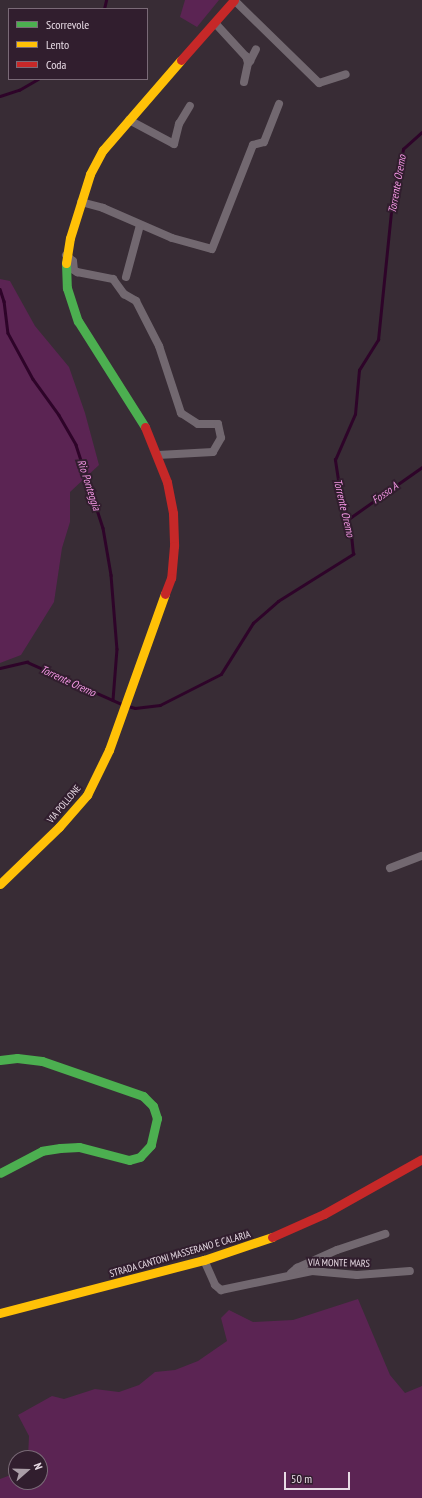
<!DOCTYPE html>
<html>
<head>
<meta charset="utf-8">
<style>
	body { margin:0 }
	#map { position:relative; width:422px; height:1498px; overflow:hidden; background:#382c35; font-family:"PT Sans Narrow",sans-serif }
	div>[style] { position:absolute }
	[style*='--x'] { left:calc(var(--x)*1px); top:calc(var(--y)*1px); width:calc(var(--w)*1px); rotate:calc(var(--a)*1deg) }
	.green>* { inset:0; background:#5b2453 }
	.stream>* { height:2.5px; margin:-1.25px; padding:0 1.25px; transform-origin:1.25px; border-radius:1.25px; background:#2e0429 }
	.street>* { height:8px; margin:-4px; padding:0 4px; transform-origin:4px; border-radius:4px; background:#726870 }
	.fast>* { height:9px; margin:-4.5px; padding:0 4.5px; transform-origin:4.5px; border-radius:4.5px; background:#4caf50 }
	.slow>* { height:9px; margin:-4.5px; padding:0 4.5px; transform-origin:4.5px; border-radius:4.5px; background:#ffc107 }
	.jam>* { height:9px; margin:-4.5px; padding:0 4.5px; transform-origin:4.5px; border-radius:4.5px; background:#c62828 }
	span { translate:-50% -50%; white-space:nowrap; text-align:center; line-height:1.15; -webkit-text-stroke:4px #311e2e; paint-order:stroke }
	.street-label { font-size:10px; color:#e8dbe5 }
	.water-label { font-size:11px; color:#f698e6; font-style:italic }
	.legend { position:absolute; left:8px; top:8px; width:140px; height:72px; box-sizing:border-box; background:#311e2e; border:1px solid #7a6a77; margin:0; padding:5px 7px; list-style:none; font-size:12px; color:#e8dbe5 }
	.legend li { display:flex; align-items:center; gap:8px; height:20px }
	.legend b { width:20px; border:1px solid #7a6a77 }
	.north { position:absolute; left:8px; top:1450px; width:40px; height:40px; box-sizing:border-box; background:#311e2e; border:1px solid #7a6a77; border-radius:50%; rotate:70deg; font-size:11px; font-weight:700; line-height:16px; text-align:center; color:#e8dbe5 }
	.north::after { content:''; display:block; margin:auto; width:14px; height:18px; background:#aa9ea7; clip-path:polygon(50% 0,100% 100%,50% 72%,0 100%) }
	.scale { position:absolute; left:284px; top:1472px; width:66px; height:18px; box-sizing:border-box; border:2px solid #e8dbe5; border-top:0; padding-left:5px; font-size:12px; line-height:14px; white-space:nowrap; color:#e8dbe5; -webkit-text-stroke:3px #311e2e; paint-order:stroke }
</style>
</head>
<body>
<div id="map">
	<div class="green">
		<div style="clip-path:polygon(185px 0,219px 0,197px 27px,180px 17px)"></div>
		<div style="clip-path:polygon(0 279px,10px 281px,35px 326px,69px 367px,85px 413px,99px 465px,70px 492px,70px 522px,62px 548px,54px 602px,21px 655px,0 663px)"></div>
		<div style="clip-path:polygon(358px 1299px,390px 1375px,405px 1393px,422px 1386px,422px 1498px,0 1498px,0 1479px,16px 1473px,16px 1482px,40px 1482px,40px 1458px,28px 1458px,29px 1436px,18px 1415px,52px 1396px,64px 1399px,95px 1389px,119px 1392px,139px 1385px,155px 1372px,175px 1370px,198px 1361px,227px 1341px,221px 1318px,229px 1310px,253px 1322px,293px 1320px)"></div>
	</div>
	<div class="stream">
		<div style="--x:104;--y:9;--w:9;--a:-77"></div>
		<div style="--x:0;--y:96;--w:20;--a:-18"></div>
		<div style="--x:19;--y:90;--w:22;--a:-30"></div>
		<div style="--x:0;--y:289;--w:13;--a:72"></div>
		<div style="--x:4;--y:301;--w:32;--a:83"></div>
		<div style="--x:8;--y:333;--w:52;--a:61.5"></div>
		<div style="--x:33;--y:379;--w:44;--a:54.2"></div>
		<div style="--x:59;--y:415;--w:34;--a:60"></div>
		<div style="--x:76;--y:445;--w:87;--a:72"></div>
		<div style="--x:103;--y:528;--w:48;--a:80.3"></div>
		<div style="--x:111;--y:575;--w:74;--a:85.4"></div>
		<div style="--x:117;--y:649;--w:51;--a:94.5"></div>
		<div style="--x:347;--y:520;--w:92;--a:-35.2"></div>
		<div style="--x:0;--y:668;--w:28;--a:-13"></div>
		<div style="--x:27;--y:662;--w:104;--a:23.9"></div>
		<div style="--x:128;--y:706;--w:7;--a:16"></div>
		<div style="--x:135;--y:708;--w:25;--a:-7"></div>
		<div style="--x:160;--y:705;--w:68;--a:-26.9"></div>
		<div style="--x:221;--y:674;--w:60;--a:-57.9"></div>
		<div style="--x:253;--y:623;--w:33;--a:-41"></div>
		<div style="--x:278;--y:601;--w:89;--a:-32.1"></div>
		<div style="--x:353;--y:554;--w:27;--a:-96"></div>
		<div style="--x:350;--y:527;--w:22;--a:-111"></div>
		<div style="--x:342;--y:506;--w:47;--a:-98.7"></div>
		<div style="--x:335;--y:460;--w:50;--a:-66.5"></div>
		<div style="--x:355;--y:414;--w:44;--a:-84.8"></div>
		<div style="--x:359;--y:370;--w:36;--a:-58"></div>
		<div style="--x:378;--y:340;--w:130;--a:-84.2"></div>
		<div style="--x:391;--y:211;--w:63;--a:-79"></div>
		<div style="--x:403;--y:149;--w:25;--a:-42"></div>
	</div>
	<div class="street">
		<div style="--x:234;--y:0;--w:119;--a:44.3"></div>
		<div style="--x:319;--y:83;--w:28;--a:-18"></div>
		<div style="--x:215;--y:23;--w:52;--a:47.4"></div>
		<div style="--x:250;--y:61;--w:13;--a:-63"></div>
		<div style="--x:244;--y:82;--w:19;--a:-78"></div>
		<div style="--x:248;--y:63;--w:7;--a:-106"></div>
		<div style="--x:129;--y:120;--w:51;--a:28.1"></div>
		<div style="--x:174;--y:144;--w:21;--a:-76"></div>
		<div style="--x:179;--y:124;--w:21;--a:-59"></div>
		<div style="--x:81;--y:202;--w:23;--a:15"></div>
		<div style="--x:103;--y:208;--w:75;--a:23.5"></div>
		<div style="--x:172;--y:238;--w:41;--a:15.4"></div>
		<div style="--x:212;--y:249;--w:112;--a:-68.5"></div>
		<div style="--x:253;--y:145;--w:11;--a:-15"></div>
		<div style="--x:264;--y:142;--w:41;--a:-68.5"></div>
		<div style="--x:66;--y:255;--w:9;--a:41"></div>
		<div style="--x:73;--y:261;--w:9;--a:84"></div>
		<div style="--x:74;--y:270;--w:4;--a:34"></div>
		<div style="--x:77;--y:272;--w:37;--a:11"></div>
		<div style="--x:113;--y:279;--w:19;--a:54"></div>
		<div style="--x:124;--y:294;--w:14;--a:30"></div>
		<div style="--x:136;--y:301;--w:51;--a:62.9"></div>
		<div style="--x:159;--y:346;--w:71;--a:71.8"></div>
		<div style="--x:181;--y:413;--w:20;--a:33"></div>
		<div style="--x:198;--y:424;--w:20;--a:0"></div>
		<div style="--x:218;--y:424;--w:14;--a:78"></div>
		<div style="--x:221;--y:438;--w:16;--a:120"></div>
		<div style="--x:213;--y:452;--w:55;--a:176.9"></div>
		<div style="--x:126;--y:277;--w:54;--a:-74.9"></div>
		<div style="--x:390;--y:868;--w:34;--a:-21"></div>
		<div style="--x:204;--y:1260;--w:27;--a:66"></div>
		<div style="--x:215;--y:1285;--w:8;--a:40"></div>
		<div style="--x:221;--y:1290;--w:93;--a:-11.8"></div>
		<div style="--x:312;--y:1271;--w:45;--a:5.1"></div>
		<div style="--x:357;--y:1275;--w:53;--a:-4.3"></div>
		<div style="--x:291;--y:1273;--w:8;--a:-40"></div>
		<div style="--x:297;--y:1268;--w:44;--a:-24.2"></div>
		<div style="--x:337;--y:1250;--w:51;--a:-18.4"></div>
	</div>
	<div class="fast">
		<div style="--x:66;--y:263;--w:25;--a:88"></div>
		<div style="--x:67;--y:288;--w:35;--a:72"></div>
		<div style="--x:78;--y:321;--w:125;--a:57.7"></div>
		<div style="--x:0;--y:1060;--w:17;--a:-7"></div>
		<div style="--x:17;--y:1058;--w:25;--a:7"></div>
		<div style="--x:42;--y:1061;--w:107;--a:19.1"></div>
		<div style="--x:143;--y:1096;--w:14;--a:45"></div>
		<div style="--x:153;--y:1106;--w:13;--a:72"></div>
		<div style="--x:157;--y:1118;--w:28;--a:103"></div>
		<div style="--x:151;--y:1145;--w:16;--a:133"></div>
		<div style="--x:140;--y:1157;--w:11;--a:165"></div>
		<div style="--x:129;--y:1160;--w:52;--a:-165.4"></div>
		<div style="--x:79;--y:1147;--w:19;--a:177"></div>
		<div style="--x:60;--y:1148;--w:18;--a:171"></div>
		<div style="--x:42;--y:1151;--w:47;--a:152.4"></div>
	</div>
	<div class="slow">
		<div style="--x:66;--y:263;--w:25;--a:-81"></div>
		<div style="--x:70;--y:238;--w:67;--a:-72.6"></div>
		<div style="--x:90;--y:174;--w:27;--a:-62"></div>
		<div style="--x:103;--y:150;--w:119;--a:-49.1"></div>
		<div style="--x:0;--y:884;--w:82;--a:-44"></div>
		<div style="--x:59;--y:827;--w:43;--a:-48.8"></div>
		<div style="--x:87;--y:795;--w:50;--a:-63.9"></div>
		<div style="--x:109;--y:750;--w:166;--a:-70.3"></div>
		<div style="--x:0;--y:1313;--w:211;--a:-14.6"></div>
		<div style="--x:204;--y:1260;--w:72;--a:-18.7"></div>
	</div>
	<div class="jam">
		<div style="--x:181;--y:60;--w:80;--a:-48.5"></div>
		<div style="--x:145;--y:427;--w:59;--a:68.2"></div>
		<div style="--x:167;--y:482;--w:32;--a:79"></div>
		<div style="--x:173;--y:513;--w:33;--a:88"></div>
		<div style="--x:174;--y:546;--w:32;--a:95"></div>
		<div style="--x:171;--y:578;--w:17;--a:111"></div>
		<div style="--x:272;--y:1237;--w:57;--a:-23.9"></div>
		<div style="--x:324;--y:1214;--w:112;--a:-29.3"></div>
	</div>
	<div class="street-label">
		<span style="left:64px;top:804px;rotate:-50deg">VIA POLLONE</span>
		<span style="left:180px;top:1254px;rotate:-16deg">STRADA CANTONI MASSERANO E CALARIA</span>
		<span style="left:339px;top:1263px;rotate:1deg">VIA MONTE MARS</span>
	</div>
	<div class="water-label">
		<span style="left:397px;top:184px;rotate:-80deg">Torrente Oremo</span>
		<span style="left:89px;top:485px;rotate:72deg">Rio Ponteggia</span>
		<span style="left:385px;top:493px;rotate:-35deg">Fosso A</span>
		<span style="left:344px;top:508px;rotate:77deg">Torrente Oremo</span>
		<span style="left:68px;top:681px;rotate:25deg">Torrente Oremo</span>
	</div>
	<ul class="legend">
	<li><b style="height:5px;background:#4caf50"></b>Scorrevole</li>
	<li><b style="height:5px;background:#ffc107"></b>Lento</li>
	<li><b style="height:5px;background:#c62828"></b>Coda</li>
	</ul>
	<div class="north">N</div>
	<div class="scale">50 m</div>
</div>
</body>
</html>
